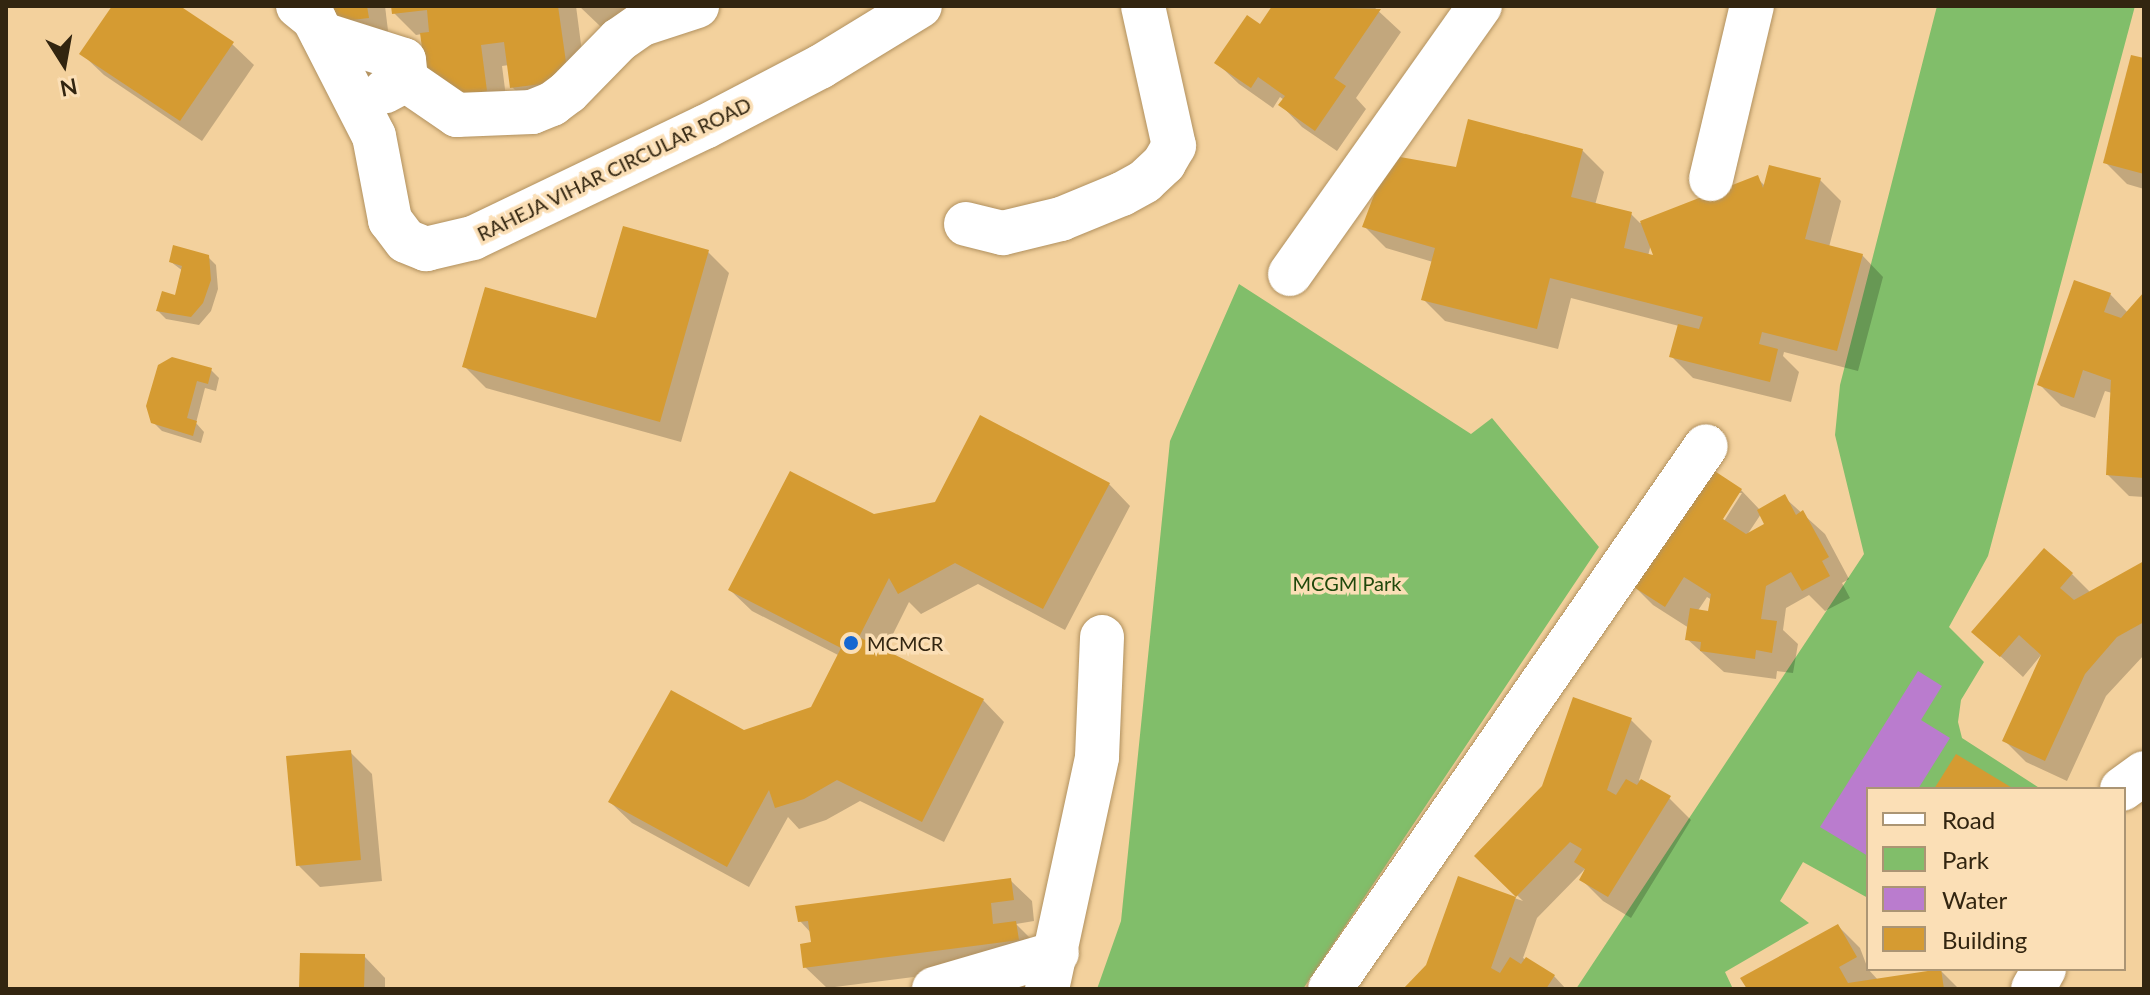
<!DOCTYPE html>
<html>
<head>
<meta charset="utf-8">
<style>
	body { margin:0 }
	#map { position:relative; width:2150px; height:995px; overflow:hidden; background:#f3d19d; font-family:Lato,sans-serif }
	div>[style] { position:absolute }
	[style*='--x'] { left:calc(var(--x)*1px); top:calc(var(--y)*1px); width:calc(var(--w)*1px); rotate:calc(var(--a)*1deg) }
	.green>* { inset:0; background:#81be6a }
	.water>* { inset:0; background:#ba7cce }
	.shadow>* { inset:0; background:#0003 }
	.building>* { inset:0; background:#d59b32 }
	.roads { filter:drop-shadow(0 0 2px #b1915f) drop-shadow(0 0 2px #b1915f) }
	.minor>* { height:44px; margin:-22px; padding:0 22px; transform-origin:22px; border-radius:22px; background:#fff }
	.dots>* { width:22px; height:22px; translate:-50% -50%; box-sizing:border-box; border:4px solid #fbdfb6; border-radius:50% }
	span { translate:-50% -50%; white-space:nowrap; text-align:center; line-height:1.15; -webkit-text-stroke:7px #fbdfb6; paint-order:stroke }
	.street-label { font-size:20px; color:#322510 }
	.park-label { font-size:20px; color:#1f480c }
	.poi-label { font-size:20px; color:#322510 }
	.left { translate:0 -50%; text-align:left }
	.frame { position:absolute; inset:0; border:8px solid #322510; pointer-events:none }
	.legend { position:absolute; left:1866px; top:787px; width:260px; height:184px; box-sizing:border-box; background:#fbdfb6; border:2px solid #ab9574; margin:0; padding:10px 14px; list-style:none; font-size:24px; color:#322510 }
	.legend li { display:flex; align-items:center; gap:16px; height:40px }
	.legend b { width:40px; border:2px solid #ab9574 }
	.north { position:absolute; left:24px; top:24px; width:80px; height:80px; -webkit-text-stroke:6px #fbdfb6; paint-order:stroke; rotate:169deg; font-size:22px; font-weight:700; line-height:32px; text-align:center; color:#322510 }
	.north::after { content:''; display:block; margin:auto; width:28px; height:36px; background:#322510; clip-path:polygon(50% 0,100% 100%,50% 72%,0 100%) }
</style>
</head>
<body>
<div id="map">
	<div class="green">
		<div style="clip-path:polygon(1937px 6px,2135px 6px,1988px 556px,1949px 627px,1984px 662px,1961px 700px,1958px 722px,1962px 738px,2041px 789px,1868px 789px,1868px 898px,1803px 862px,1780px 901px,1809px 923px,1725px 972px,1733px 989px,1576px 989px,1864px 554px,1835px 435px,1840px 385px)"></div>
		<div style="clip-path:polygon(1239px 284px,1471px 434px,1492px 418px,1599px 547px,1303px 989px,1097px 989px,1121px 921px,1170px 441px)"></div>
	</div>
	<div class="water">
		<div style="clip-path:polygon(1918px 671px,1942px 686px,1921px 720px,1950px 738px,1918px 789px,1868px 789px,1868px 856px,1820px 827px)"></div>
	</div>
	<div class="shadow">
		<div style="clip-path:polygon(115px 6px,177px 6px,232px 44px,254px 65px,202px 141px,104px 75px,82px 54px)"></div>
		<div style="clip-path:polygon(309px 6px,385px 6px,389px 39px)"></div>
		<div style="clip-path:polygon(393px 6px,576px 6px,587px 90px,534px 109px,512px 87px,509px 65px,502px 66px,508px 112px,444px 96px,422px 34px,416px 35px,394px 13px)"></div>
		<div style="clip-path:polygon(579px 6px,707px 6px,708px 11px,600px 26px)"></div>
		<div style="clip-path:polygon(1274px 6px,1373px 6px,1401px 32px,1356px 98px,1366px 109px,1337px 151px,1302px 127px,1281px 105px,1284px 100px,1280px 97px,1273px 108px,1239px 84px,1217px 63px,1260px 27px)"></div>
		<div style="clip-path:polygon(2144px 60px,2144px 189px,2127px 184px,2106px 163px)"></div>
		<div style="clip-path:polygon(evenodd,1582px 150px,1604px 172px,1595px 205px,1631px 214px,1640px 223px,1757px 178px,1765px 186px,1820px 180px,1841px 201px,1829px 247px,1862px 255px,1883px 277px,1858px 371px,1784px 352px,1783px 356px,1799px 372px,1791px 402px,1693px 378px,1671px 356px,1679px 326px,1571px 298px,1558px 349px,1445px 321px,1424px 300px,1433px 262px,1386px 248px,1365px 227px,1457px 170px,1582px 150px,1651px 244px,1656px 258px,1648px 256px,1651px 244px)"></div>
		<div style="clip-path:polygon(708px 252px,729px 273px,681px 442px,486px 388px,464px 366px,598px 320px)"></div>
		<div style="clip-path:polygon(208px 257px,216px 265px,218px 289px,211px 311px,199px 325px,166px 319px,158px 311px,176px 297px,183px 271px,171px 262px)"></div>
		<div style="clip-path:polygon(2110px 294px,2128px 313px,2144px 295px,2144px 497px,2129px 496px,2108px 475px,2112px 393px,2105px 391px,2095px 418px,2061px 406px,2039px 384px)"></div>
		<div style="clip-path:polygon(211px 370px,219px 378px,216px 391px,205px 388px,196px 423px,204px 432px,201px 443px,162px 431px,153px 422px,148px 406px)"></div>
		<div style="clip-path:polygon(evenodd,1707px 469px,1741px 490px,1760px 510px,1784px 497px,1825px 534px,1849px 579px,1842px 583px,1850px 598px,1825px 611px,1809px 595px,1786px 608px,1783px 630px,1798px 644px,1793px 673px,1777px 671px,1776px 679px,1724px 672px,1687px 639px,1689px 628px,1653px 605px,1632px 584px,1707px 469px,1737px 493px,1742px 493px,1719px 529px,1716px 526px,1737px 493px,1707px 469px,1761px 514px,1767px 524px,1747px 535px,1761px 514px,1707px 469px,1707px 597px,1712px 600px,1710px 614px,1697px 612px,1707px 597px)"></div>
		<div style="clip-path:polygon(1109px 484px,1130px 506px,1065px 630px,978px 584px,921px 614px,909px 602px,884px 652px,983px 700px,1004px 722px,944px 842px,860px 801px,826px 820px,799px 829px,788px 817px,749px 887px,632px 823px,610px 802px,743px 732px,812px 709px,840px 656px,752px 611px,730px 590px,873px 516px)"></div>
		<div style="clip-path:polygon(2144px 563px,2144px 655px,2106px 696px,2067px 781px,2026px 762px,2004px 740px,2042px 654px,2023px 677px,1974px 632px,2072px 574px,2091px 593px)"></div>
		<div style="clip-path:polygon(1631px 720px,1652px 741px,1639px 780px,1669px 798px,1691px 820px,1631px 918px,1603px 901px,1581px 879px,1585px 869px,1537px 918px,1523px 958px,1554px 976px,1566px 989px,1405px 989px,1428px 966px,1459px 879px,1523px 901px,1477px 856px)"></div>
		<div style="clip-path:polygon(350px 752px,372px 774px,382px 881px,320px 887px,298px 865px)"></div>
		<div style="clip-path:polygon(1010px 880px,1032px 901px,1034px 921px,1016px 924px,1037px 945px,1039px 961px,827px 988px,805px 967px,813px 944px,812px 934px,800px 921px)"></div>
		<div style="clip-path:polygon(1838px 926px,1860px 948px,1868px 969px,1878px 980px,1940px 970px,1959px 989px,1749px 989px)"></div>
		<div style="clip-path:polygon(364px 956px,385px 978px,385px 989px,301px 989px)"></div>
	</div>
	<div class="building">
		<div style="clip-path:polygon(112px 6px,180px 6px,234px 42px,180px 121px,79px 54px)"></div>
		<div style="clip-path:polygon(323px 6px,367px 6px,369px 18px,325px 23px)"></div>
		<div style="clip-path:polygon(391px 6px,558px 6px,567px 69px,557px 70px,558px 82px,510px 88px,504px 42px,481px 45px,487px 91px,442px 97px,440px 76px,426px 77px,420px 33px,429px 32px,427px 10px,392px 14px)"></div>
		<div style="clip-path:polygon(1272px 6px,1381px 9px,1334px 78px,1346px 86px,1315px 131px,1278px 105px,1285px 96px,1258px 77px,1251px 88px,1214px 63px,1247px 15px,1260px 24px)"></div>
		<div style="clip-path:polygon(2131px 55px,2144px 58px,2144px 174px,2103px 163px)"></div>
		<div style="clip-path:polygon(1468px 119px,1583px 149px,1571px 197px,1632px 212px,1624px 248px,1653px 255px,1640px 221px,1758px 175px,1763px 188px,1769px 165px,1821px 178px,1805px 239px,1863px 254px,1837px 351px,1762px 332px,1759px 344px,1778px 349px,1770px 382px,1669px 357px,1678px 324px,1699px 329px,1703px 317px,1550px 278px,1537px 329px,1421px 300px,1435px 248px,1362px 227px,1389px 155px,1456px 167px)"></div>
		<div style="clip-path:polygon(623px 226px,709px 250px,660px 422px,462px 367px,485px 287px,596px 318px)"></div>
		<div style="clip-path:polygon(173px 245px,209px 255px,211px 280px,203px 303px,191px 317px,156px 311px,162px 291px,175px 295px,182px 266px,169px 262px)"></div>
		<div style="clip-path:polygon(2074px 280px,2111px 293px,2104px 312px,2121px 318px,2144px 292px,2144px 478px,2106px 475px,2111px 380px,2083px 370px,2074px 398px,2037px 385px)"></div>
		<div style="clip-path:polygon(172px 357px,212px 368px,208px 384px,197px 381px,187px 418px,197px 421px,193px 436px,151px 423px,146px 406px,158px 365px)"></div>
		<div style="clip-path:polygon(980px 415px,1110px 483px,1043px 609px,955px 563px,898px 594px,889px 578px,859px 637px,984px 699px,922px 822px,837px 780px,804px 799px,775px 808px,769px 790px,727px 867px,608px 802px,671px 690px,744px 730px,811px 707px,841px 648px,728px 590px,790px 471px,874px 514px,935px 502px)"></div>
		<div style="clip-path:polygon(1707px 466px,1742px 489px,1723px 519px,1746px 534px,1764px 524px,1757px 510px,1785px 494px,1796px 515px,1803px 510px,1829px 557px,1822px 561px,1830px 576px,1802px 591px,1791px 572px,1766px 586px,1761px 619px,1777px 621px,1772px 653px,1756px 650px,1755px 659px,1700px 651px,1701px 642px,1685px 640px,1690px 608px,1708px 611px,1711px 594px,1684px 577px,1665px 607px,1629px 584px)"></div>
		<div style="clip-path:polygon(2044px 548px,2073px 573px,2060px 588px,2074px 600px,2144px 561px,2144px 622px,2117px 637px,2085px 674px,2045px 761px,2002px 741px,2041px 655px,2019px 635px,2000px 657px,1971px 632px)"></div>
		<div style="clip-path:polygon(1573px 697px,1632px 718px,1607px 790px,1616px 795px,1626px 779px,1637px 785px,1641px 779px,1671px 796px,1608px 897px,1579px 880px,1585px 869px,1574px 862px,1582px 849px,1570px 842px,1516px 897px,1474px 856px,1542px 786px)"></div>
		<div style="clip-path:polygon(351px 750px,361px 860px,296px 866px,286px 756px)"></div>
		<div style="clip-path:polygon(1956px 754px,2014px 789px,1934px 789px)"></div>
		<div style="clip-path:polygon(1458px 876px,1516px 897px,1491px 968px,1500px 973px,1510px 957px,1521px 964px,1526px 957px,1555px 975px,1546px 989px,1403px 989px,1426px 965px)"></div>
		<div style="clip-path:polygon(1011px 878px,1014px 900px,991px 903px,993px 924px,1016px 921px,1019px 940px,803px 968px,800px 944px,811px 942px,808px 921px,798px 922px,795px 906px)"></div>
		<div style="clip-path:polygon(1838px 924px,1857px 957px,1839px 967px,1848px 983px,1941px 969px,1944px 989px,1747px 989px,1740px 978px)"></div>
		<div style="clip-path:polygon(300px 953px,365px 954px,364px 989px,299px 989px)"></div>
	</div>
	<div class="roads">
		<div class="minor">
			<div style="--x:298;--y:6;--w:21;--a:39"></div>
			<div style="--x:314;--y:19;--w:131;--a:62.9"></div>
			<div style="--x:374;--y:136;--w:86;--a:79.2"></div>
			<div style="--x:390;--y:220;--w:26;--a:53"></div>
			<div style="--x:406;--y:241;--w:22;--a:22"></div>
			<div style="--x:426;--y:249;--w:48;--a:-13.2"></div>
			<div style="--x:473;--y:238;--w:257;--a:-25.6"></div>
			<div style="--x:705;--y:127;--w:130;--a:-27.6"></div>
			<div style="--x:820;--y:67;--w:117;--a:-31.4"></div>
			<div style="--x:322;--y:34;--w:86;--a:17.6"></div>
			<div style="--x:404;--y:60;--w:20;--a:84"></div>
			<div style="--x:406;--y:80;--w:24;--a:152"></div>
			<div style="--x:406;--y:80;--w:62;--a:34.5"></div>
			<div style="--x:457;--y:115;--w:75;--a:-2.3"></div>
			<div style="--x:532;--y:112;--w:22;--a:-22"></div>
			<div style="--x:552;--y:104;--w:20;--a:-37"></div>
			<div style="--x:568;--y:92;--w:73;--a:-45.6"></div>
			<div style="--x:619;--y:40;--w:28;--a:-35"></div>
			<div style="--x:642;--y:24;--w:58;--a:-18.1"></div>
			<div style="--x:1711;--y:179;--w:178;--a:-76.7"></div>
			<div style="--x:966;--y:224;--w:38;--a:14"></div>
			<div style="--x:1003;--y:233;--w:60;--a:-13.6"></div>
			<div style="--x:1061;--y:219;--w:66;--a:-22.3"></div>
			<div style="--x:1122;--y:194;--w:26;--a:-29"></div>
			<div style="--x:1145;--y:181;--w:26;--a:-43"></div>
			<div style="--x:1164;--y:163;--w:20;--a:-60"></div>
			<div style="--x:1174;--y:146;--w:143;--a:-102.5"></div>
			<div style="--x:1290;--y:274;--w:329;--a:-54.7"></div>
			<div style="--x:2122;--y:789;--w:27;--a:-36"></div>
			<div style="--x:934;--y:989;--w:128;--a:-16.3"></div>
			<div style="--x:1047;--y:989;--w:237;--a:-77.8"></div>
			<div style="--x:1097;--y:757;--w:120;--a:-87.6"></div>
			<div style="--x:1330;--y:989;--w:660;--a:-55.3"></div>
			<div style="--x:2033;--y:989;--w:23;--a:-61"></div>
		</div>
	</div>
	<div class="dots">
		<div style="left:851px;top:643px;background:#1567d1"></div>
	</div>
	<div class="street-label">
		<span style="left:614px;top:169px;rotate:-26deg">RAHEJA VIHAR CIRCULAR ROAD</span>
	</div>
	<div class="park-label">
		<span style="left:1347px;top:583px">MCGM Park</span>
	</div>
	<div class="poi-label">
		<span class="left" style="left:867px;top:643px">MCMCR</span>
	</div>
	<div class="frame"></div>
	<ul class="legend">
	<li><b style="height:10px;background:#fff"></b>Road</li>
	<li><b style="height:22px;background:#81be6a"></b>Park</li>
	<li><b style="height:22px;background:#ba7cce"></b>Water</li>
	<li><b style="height:22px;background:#d59b32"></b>Building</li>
	</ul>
	<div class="north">N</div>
</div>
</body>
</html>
